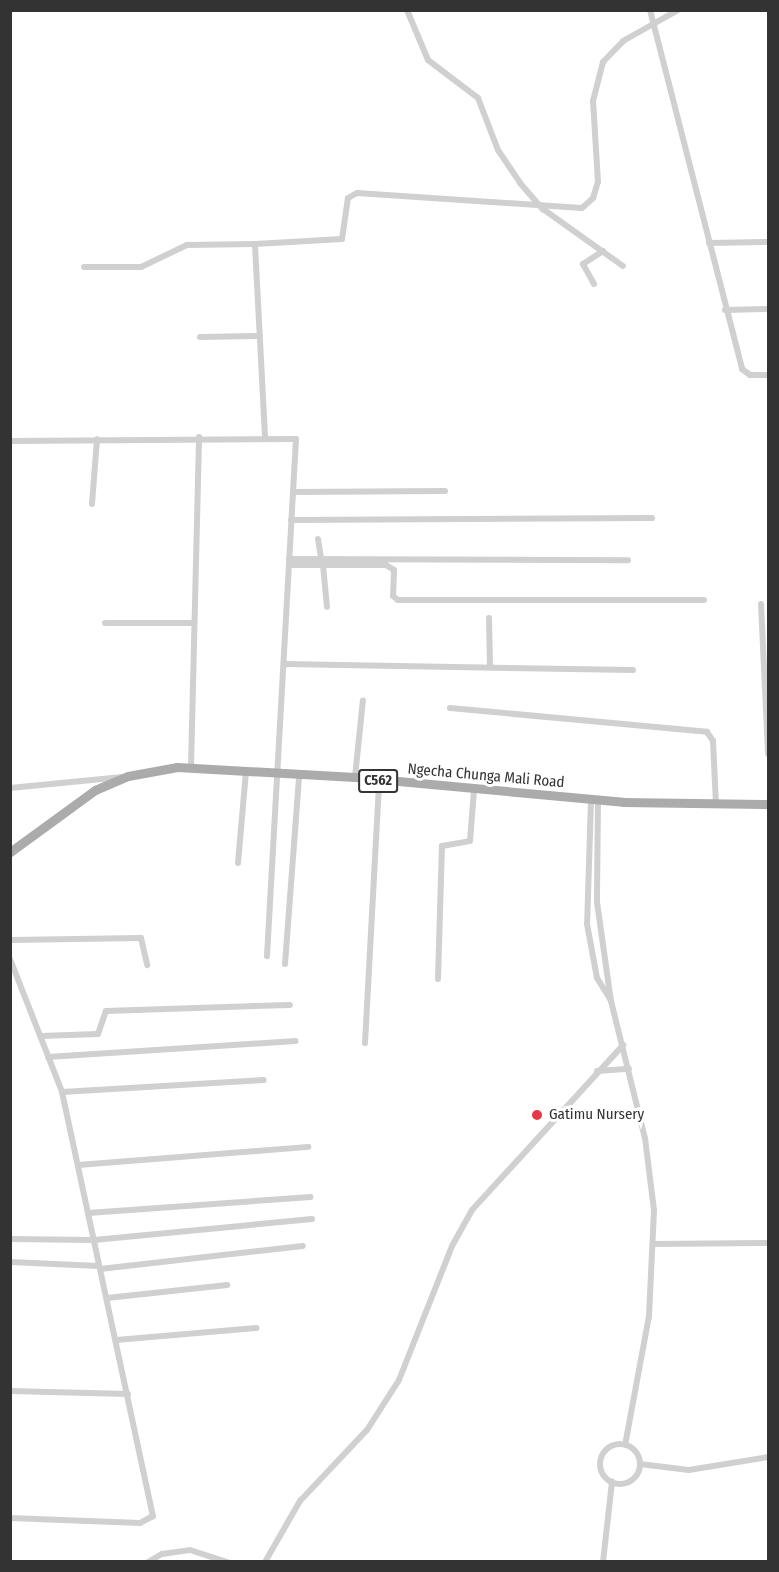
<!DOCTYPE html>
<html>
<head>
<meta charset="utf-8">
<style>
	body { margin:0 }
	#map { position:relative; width:779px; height:1572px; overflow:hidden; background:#fff; font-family:"Fira Sans Condensed",sans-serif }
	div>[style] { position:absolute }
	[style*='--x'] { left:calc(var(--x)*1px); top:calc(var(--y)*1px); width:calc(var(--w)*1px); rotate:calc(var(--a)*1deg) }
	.minor>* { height:6px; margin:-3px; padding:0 3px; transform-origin:3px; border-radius:3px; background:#d0d0d0 }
	.minor>.ring { margin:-3px; padding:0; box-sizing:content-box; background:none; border:6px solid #d0d0d0; border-radius:50% }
	.primary>* { height:9px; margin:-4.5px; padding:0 4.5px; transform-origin:4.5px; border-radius:4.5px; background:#ababab }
	.dots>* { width:16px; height:16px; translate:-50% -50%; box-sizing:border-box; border:3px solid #fff; border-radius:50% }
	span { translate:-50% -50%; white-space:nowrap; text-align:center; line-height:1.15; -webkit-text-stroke:6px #fff; paint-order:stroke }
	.shield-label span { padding:2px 4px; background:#fff; border:2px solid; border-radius:4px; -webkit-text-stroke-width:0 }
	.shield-label { font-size:14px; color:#333; font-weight:700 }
	.street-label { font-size:15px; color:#333 }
	.poi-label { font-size:15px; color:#333 }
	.left { translate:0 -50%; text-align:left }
	.frame { position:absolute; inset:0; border:12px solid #333; pointer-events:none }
</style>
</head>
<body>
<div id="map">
	<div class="minor">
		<div style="--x:407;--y:10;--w:54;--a:67.2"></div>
		<div style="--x:428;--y:60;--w:63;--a:37.2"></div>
		<div style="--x:478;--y:98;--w:56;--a:69"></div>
		<div style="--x:498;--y:150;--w:40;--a:56"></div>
		<div style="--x:520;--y:183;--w:35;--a:49"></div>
		<div style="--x:543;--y:209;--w:98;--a:35.5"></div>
		<div style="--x:650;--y:10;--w:371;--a:75.6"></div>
		<div style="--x:742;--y:369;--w:10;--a:37"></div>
		<div style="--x:750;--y:375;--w:18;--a:0"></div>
		<div style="--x:709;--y:243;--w:59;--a:-1"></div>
		<div style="--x:84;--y:267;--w:57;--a:0"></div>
		<div style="--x:141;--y:267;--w:51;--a:-25.6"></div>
		<div style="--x:187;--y:245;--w:68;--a:-0.8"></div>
		<div style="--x:594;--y:284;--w:23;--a:-119"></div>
		<div style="--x:583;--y:264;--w:24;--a:-33"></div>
		<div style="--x:725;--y:310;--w:43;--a:-1.3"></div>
		<div style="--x:200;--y:337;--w:60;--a:-1"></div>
		<div style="--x:265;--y:436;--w:192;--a:-93"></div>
		<div style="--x:255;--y:244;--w:87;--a:-3.3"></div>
		<div style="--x:342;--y:239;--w:41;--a:-81.7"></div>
		<div style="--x:348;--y:198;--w:10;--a:-29"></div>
		<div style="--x:357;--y:193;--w:225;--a:3.8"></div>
		<div style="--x:582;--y:208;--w:15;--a:-42"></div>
		<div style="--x:593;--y:198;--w:17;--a:-73"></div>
		<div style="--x:598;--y:182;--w:81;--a:-93.5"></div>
		<div style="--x:593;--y:101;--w:40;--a:-75.6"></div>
		<div style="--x:603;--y:62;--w:29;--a:-46"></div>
		<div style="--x:623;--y:41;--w:63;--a:-29.4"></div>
		<div style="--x:10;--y:441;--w:286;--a:-0.4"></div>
		<div style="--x:296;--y:439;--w:518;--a:93.21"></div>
		<div style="--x:293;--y:492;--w:152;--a:-0.4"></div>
		<div style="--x:92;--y:504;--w:65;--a:-85.6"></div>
		<div style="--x:291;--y:520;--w:361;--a:-0.3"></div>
		<div style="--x:318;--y:539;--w:20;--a:81"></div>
		<div style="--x:289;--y:559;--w:339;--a:0.2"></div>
		<div style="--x:290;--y:565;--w:96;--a:0"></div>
		<div style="--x:386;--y:565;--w:9;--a:32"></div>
		<div style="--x:394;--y:570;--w:26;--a:92"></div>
		<div style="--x:393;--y:596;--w:6;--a:39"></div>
		<div style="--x:398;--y:600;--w:306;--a:0"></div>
		<div style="--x:323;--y:565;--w:42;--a:84.6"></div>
		<div style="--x:761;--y:604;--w:150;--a:87.3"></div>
		<div style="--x:489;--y:618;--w:49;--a:88.8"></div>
		<div style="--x:105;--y:623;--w:89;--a:0"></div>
		<div style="--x:285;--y:664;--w:348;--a:1"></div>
		<div style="--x:450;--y:708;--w:258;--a:5.3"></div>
		<div style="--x:707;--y:732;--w:11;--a:56"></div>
		<div style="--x:713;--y:741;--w:64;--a:87.3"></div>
		<div style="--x:191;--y:767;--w:330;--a:-88.6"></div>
		<div style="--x:355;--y:777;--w:77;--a:-84.1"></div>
		<div style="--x:10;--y:788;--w:113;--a:-5.6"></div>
		<div style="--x:591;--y:800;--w:124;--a:91.8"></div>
		<div style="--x:587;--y:924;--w:55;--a:79.5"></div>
		<div style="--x:597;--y:978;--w:26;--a:58"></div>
		<div style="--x:598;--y:800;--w:102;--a:90.6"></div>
		<div style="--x:597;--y:902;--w:100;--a:82"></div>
		<div style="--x:611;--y:1001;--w:141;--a:76.1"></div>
		<div style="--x:645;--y:1138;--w:73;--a:82.9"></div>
		<div style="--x:654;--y:1210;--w:106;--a:92.7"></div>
		<div style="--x:649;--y:1316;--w:131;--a:100.5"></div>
		<div style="--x:238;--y:863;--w:92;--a:-85"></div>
		<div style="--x:10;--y:940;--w:131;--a:-0.9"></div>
		<div style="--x:141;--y:938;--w:28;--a:77"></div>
		<div style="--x:10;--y:959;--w:143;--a:68.6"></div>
		<div style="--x:62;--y:1092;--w:434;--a:77.9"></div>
		<div style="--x:153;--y:1516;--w:15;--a:152"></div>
		<div style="--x:140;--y:1523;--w:130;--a:-177.8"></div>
		<div style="--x:285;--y:964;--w:189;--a:-85.7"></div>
		<div style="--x:438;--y:979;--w:133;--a:-88.3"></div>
		<div style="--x:442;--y:846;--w:28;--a:-10"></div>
		<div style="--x:470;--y:841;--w:51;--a:-85.5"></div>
		<div style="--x:41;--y:1036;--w:57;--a:-2"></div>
		<div style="--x:98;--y:1034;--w:24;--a:-71"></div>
		<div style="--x:106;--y:1011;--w:184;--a:-1.9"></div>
		<div style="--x:365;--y:1043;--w:261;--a:-86.9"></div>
		<div style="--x:48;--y:1057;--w:248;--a:-3.7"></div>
		<div style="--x:597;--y:1071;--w:32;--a:-4"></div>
		<div style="--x:62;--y:1092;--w:202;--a:-3.4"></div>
		<div style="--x:78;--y:1165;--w:231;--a:-4.5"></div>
		<div style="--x:88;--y:1213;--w:223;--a:-4.1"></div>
		<div style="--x:10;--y:1239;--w:84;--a:0.7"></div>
		<div style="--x:94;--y:1240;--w:219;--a:-5.5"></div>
		<div style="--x:654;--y:1244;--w:114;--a:-0.5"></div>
		<div style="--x:10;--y:1262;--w:89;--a:2.6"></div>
		<div style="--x:100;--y:1269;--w:204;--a:-6.5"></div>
		<div style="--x:107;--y:1298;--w:121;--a:-6.2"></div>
		<div style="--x:116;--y:1340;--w:141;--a:-4.9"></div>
		<div style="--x:10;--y:1391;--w:118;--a:1.5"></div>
		<div class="ring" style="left:600px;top:1444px;width:34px;height:34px"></div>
		<div style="--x:640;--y:1464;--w:49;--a:7"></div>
		<div style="--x:689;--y:1470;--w:80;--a:-9.3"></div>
		<div style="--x:148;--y:1562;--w:16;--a:-30"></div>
		<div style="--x:162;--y:1554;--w:28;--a:-8"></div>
		<div style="--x:190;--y:1550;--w:39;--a:18"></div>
		<div style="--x:265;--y:1562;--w:70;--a:-60.2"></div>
		<div style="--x:300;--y:1501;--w:98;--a:-46.7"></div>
		<div style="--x:367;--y:1430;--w:59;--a:-57.4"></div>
		<div style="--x:399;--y:1380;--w:144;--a:-68.4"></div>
		<div style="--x:452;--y:1246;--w:41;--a:-60.9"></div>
		<div style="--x:472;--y:1210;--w:224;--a:-47.5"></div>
		<div style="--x:603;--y:1562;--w:81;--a:-83.6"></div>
	</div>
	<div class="primary">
		<div style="--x:10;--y:852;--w:105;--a:-36.1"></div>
		<div style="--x:95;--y:790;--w:36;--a:-23"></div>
		<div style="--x:128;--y:776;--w:50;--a:-10.4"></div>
		<div style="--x:177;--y:767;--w:178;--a:3.2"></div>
		<div style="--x:355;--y:777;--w:269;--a:5.3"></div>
		<div style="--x:623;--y:802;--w:145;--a:0.8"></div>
	</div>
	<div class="dots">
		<div style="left:537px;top:1115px;background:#e63946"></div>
	</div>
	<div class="shield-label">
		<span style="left:378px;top:781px">C562</span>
	</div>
	<div class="street-label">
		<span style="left:486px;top:776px;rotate:5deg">Ngecha Chunga Mali Road</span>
	</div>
	<div class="poi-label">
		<span class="left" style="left:549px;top:1115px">Gatimu Nursery</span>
	</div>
	<div class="frame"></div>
</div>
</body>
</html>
